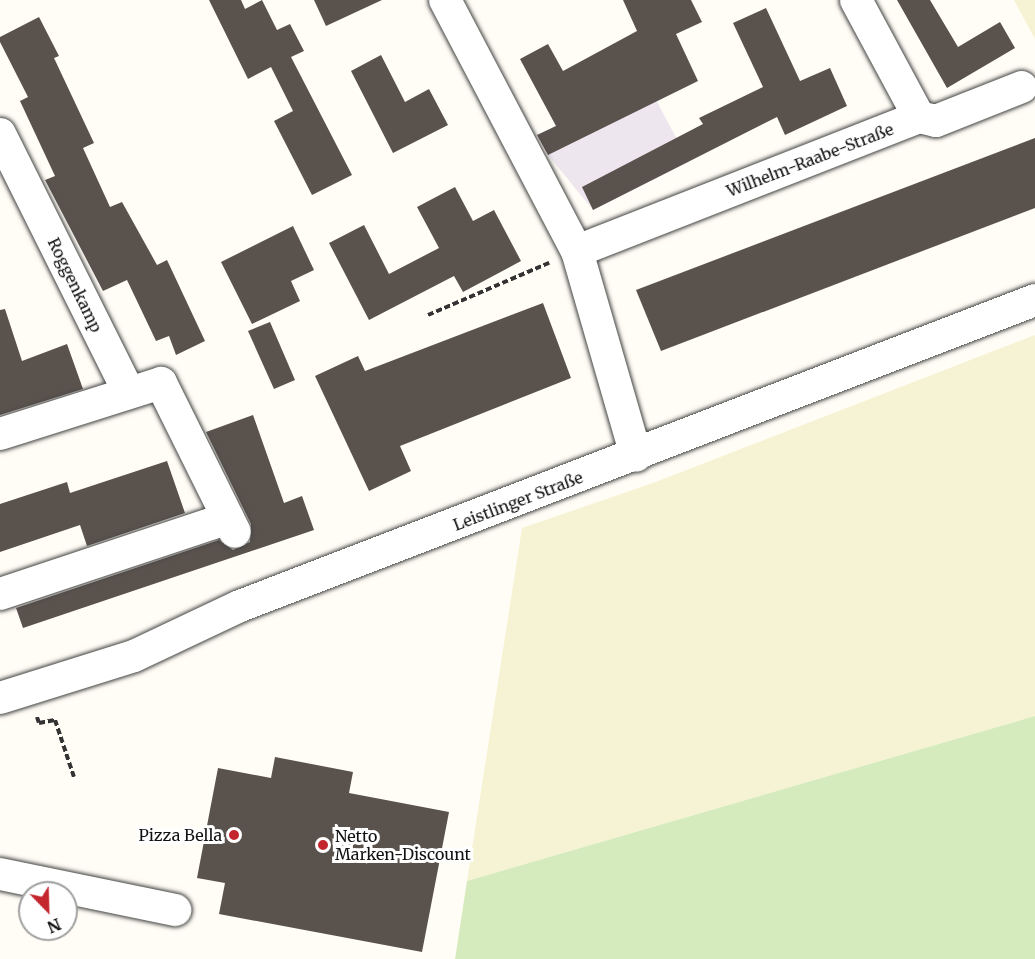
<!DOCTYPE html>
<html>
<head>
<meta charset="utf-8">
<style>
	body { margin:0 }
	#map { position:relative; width:1035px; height:959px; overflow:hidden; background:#fffdf5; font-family:Merriweather,serif }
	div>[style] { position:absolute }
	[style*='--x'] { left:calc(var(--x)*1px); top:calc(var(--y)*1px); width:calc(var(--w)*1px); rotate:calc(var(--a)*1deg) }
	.industrial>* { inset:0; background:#eee6ef }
	.farmland>* { inset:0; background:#f6f3d4 }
	.green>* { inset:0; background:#d5ebbd }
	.building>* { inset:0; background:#5a524d }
	.path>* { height:4px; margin-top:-2px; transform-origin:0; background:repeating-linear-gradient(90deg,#333 0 6px,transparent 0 9px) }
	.roads { filter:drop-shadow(0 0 2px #444) drop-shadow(0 0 2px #444) }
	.minor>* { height:32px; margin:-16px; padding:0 16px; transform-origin:16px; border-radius:16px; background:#fff }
	.dots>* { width:16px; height:16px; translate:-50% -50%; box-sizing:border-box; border:3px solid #fff; border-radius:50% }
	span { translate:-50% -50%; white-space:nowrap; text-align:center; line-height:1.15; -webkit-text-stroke:6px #fff; paint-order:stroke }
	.street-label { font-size:16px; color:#111 }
	.poi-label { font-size:16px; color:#111 }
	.right { translate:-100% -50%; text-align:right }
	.left { translate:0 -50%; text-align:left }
	.north { position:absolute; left:18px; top:881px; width:60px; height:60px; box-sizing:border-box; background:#fff; border:2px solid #a0a0a0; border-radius:50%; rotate:157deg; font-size:16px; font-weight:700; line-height:24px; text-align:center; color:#111 }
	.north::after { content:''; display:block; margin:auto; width:21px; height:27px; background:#c4262e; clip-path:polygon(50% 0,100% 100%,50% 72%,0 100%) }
</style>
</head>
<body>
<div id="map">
	<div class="industrial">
		<div style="clip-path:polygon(646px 81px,689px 162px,593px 210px,548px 155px,537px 135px)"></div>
	</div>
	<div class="farmland">
		<div style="clip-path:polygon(1014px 0,1035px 0,1035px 39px)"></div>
		<div style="clip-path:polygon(1035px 335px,1035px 716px,467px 881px,522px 528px,653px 483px)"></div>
	</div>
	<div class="green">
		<div style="clip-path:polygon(1035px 716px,1035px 959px,455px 959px,467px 881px)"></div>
	</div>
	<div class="building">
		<div style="clip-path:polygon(209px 0,241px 0,245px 9px,262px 0,277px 30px,290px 24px,304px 51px,291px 57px,352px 175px,312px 195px,274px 121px,293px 111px,271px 67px,248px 79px)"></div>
		<div style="clip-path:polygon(314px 0,382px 0,326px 26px)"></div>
		<div style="clip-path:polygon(623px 0,691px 0,702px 22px,676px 34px,698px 81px,548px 155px,537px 135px,556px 126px,520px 59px,548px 44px,563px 71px,637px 31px)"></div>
		<div style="clip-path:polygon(897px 0,930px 0,958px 47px,1000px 22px,1015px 48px,947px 88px)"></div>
		<div style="clip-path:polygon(766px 8px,800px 81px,830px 68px,847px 106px,785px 135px,777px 117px,593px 210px,582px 187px,703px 124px,699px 118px,763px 87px,733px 23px)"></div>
		<div style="clip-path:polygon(39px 17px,59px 56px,54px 58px,94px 143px,83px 148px,110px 207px,122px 202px,157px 265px,167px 260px,205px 341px,176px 355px,169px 336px,156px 341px,127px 280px,103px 291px,45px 180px,55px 176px,20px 101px,28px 97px,0 42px,0 37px)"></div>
		<div style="clip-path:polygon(381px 55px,405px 102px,429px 89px,448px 125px,393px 153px,351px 71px)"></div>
		<div style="clip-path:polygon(1035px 138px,1035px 208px,661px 351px,636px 290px)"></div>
		<div style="clip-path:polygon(455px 187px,473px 221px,494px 210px,521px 261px,463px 292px,454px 276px,369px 320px,329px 243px,364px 225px,389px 274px,439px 248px,417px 207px)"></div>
		<div style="clip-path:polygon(293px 226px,314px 270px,291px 281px,300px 301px,252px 324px,221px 262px)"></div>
		<div style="clip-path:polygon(543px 303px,571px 378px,400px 446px,411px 471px,369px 491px,315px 376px,358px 356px,365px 371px)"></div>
		<div style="clip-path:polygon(5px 309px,22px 361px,67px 344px,83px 389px,0 415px,0 310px)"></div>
		<div style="clip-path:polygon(270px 322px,295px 380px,274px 389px,248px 331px)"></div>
		<div style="clip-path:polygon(253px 415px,284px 503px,302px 496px,314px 530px,23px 628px,16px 608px,219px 540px,233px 550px,250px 542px,251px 524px,206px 432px)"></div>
		<div style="clip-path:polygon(167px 461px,185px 513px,87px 546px,80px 525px,0 552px,0 504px,67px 482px,70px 493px)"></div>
		<div style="clip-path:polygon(275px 757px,353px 772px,349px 793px,449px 812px,422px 952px,219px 914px,225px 883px,197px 878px,218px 768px,271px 778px)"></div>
	</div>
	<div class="path">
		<div style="--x:428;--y:315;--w:132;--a:-23.3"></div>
		<div style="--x:37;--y:717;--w:6;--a:72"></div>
		<div style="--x:39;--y:723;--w:16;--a:-11"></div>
		<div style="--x:55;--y:720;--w:60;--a:71.6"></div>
	</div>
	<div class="roads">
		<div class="minor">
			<div style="--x:445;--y:0;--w:284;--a:62.3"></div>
			<div style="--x:577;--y:251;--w:213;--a:73.9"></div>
			<div style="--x:919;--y:117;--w:17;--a:13"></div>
			<div style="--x:936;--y:121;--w:92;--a:-21.6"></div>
			<div style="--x:0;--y:134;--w:289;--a:63.5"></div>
			<div style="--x:577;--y:251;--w:367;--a:-21.4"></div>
			<div style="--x:919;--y:117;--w:133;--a:-118.3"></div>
			<div style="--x:0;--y:434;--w:169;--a:-17.6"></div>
			<div style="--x:161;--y:383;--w:166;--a:63.6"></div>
			<div style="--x:0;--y:594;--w:240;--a:-18.4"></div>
			<div style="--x:0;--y:698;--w:140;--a:-17.4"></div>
			<div style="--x:134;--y:656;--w:117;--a:-25.3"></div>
			<div style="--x:240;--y:606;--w:852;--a:-21.05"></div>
			<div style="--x:0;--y:874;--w:179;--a:11.6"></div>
		</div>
	</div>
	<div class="dots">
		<div style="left:234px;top:835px;background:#c4262e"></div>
		<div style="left:323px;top:845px;background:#c4262e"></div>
	</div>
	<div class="street-label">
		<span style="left:810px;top:160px;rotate:-21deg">Wilhelm-Raabe-Straße</span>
		<span style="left:75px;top:285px;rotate:64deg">Roggenkamp</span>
		<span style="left:518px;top:501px;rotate:-21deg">Leistlinger Straße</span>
	</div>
	<div class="poi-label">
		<span class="right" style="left:222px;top:835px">Pizza Bella</span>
		<span class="left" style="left:335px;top:845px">Netto<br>Marken-Discount</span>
	</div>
	<div class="north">N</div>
</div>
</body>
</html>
